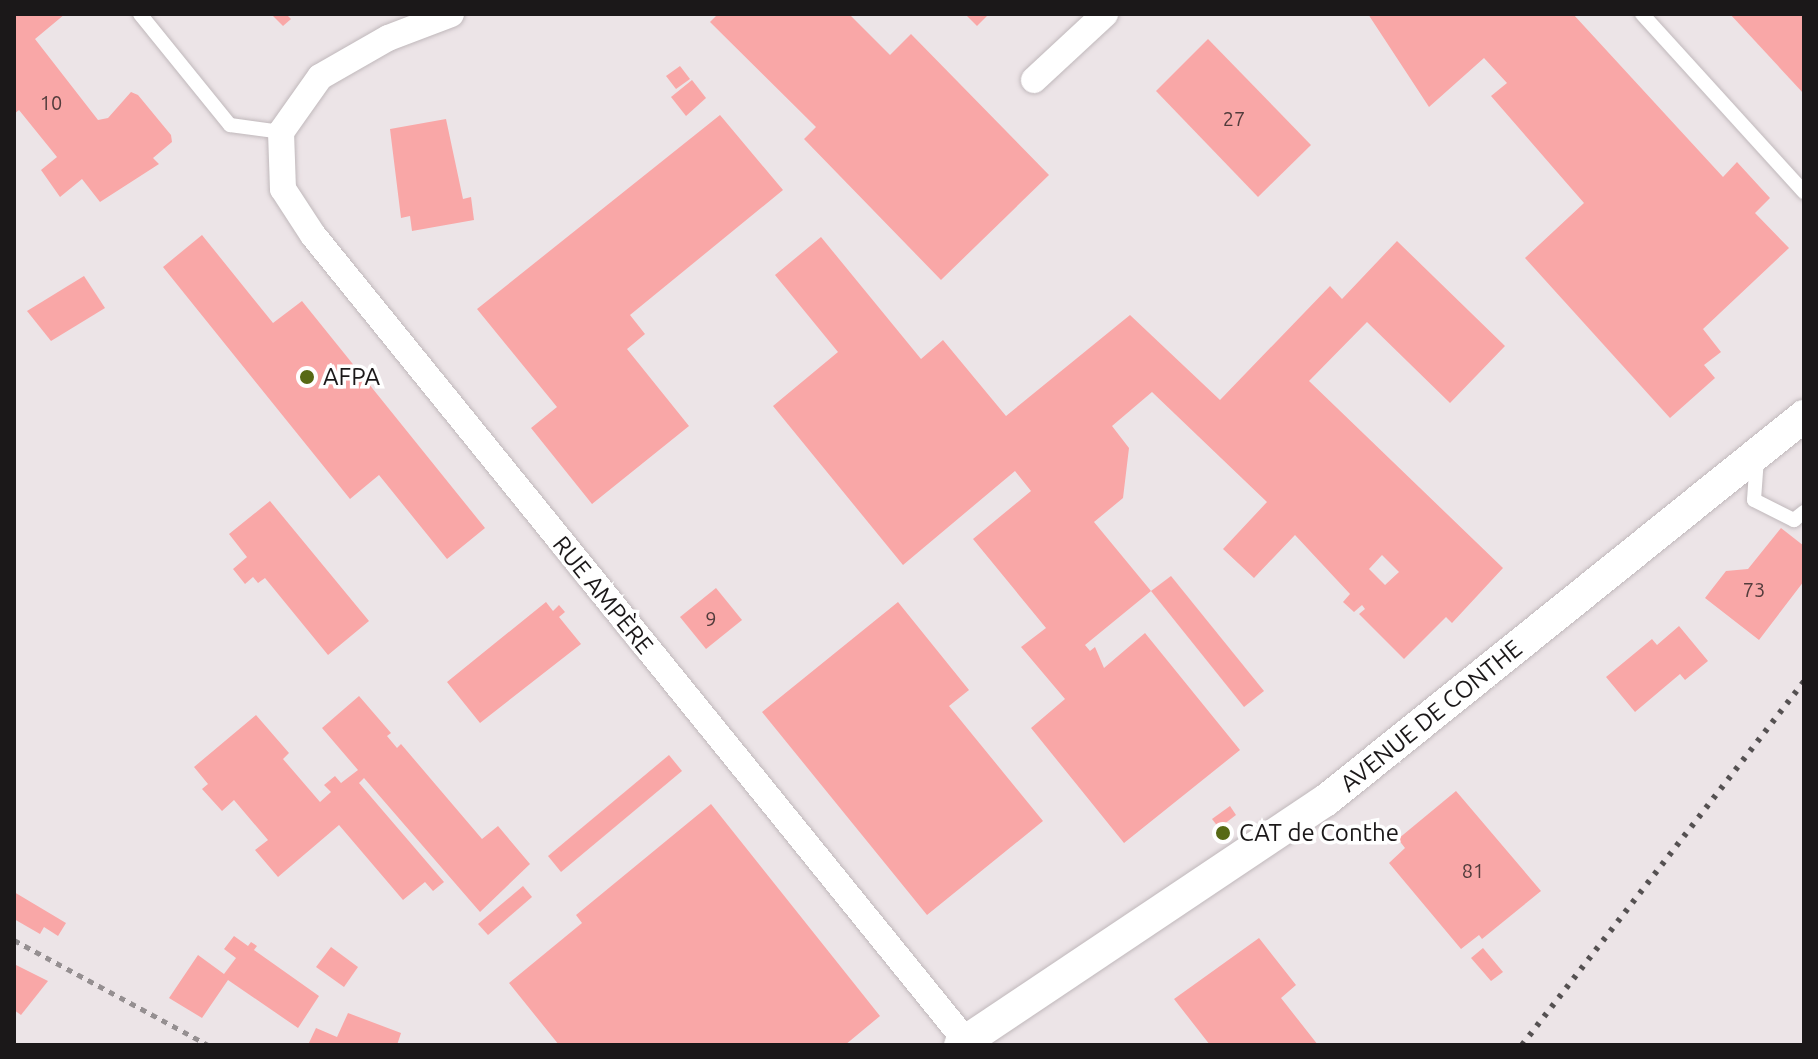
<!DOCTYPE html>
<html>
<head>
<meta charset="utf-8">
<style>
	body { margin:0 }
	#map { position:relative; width:1818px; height:1059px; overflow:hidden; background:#ece4e7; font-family:Ubuntu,sans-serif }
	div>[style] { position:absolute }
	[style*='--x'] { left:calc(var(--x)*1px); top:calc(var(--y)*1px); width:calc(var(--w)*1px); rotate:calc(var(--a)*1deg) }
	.building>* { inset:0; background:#f9a7a7 }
	.path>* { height:5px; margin-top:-2.5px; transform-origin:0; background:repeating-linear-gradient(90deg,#958f91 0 6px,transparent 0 12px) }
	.roads { filter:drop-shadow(0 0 2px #c0b8bb) drop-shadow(0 0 2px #c0b8bb) }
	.service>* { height:14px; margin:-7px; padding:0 7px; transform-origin:7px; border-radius:7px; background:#fff }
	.minor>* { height:26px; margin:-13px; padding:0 13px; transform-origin:13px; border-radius:13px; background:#fff }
	.tertiary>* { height:32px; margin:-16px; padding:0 16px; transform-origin:16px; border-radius:16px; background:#fff }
	.rail>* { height:6px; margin-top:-3px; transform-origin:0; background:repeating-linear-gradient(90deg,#545051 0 4px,transparent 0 12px) }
	.dots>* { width:22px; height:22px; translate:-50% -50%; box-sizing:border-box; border:4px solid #fff; border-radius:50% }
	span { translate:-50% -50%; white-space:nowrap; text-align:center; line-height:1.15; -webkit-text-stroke:7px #fff; paint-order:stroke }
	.number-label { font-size:20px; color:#523c3c }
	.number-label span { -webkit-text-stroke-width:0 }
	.poi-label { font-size:24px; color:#1b1819 }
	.left { translate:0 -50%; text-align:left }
	.street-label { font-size:24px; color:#1b1819 }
	.frame { position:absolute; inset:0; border:16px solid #1b1819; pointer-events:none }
</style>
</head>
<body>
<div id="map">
	<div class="building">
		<div style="clip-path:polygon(14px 14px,65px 14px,35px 39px,98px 120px,108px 118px,131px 92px,138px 95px,171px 135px,172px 142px,153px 158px,159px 164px,100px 202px,82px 179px,60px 197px,41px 170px,57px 157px,19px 110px,14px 114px)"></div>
		<div style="clip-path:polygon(271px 14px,286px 14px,291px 19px,283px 26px)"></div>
		<div style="clip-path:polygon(718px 14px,849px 14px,890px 55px,911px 34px,1049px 175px,941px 280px,804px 139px,816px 127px,710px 22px)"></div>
		<div style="clip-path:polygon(965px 14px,989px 14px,977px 26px)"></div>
		<div style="clip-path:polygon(1368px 14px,1573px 14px,1723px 177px,1737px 162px,1770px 198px,1755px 213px,1789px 248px,1703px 329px,1721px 352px,1704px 365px,1715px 378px,1670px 418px,1525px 258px,1584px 203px,1491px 96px,1507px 83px,1484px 58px,1429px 107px)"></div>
		<div style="clip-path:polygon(1730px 14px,1804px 14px,1804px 94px)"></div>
		<div style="clip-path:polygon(1208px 39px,1311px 145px,1258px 197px,1156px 91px)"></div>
		<div style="clip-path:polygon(680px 66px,690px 79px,676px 89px,666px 76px)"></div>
		<div style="clip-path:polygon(692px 80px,706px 98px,686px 116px,671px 97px)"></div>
		<div style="clip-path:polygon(720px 115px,783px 190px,630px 315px,645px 334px,627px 349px,689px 426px,592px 504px,531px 428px,557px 407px,477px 309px)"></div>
		<div style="clip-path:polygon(446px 119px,463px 199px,471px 197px,474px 220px,412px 231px,410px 216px,401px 218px,390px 129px)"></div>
		<div style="clip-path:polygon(202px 235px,273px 323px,302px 301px,485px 528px,447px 559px,379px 475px,350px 499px,163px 267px)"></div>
		<div style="clip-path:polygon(evenodd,821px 237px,921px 359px,943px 340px,1006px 416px,1130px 315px,1220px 400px,1330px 286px,1342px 299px,1397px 241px,1505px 346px,1450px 403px,1367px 322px,1309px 381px,1503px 568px,1452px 623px,1446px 617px,1404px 659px,1359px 614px,1365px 609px,1362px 605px,1354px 612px,1343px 602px,1350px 594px,1295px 535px,1254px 578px,1223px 549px,1267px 502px,1152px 392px,1112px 426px,1129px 448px,1123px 498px,1094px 522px,1151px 591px,1085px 645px,1090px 651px,1095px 647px,1104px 668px,1145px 633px,1240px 750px,1124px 843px,1031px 728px,1065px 699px,1021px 647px,1046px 628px,973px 539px,1031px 491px,1015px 471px,903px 565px,773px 406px,838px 352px,775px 275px,821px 237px,1382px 555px,1399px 572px,1385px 585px,1369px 569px,1382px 555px)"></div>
		<div style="clip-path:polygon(84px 276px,105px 308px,51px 341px,27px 311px)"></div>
		<div style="clip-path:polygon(270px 501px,369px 621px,328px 655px,265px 578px,258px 583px,253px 577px,245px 584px,233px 569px,247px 557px,229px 534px)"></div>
		<div style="clip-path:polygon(1781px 528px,1804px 546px,1804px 581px,1759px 640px,1705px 598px,1726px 571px,1748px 569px)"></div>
		<div style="clip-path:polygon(1171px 576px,1264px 691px,1244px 707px,1151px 591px)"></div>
		<div style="clip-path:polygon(716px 588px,742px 620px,706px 649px,680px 617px)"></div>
		<div style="clip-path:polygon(546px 602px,553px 611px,559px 605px,565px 612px,559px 617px,581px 644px,480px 723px,447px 682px)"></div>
		<div style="clip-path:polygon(898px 602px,969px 690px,949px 706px,1043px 821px,927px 915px,762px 712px)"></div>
		<div style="clip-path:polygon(1679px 626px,1708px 661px,1685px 680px,1680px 674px,1635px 712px,1606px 677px,1652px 639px,1657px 645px)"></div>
		<div style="clip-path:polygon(359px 696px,391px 733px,387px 736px,397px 748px,401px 744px,482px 839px,498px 826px,530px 864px,480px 912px,364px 778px,359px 783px,444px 882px,433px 891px,425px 882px,403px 900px,339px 825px,278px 877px,255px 850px,268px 840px,234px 800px,222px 811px,202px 789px,208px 784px,194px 767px,256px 715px,289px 753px,283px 759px,320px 802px,331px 792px,324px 785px,335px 776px,341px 783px,358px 770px,322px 728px)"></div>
		<div style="clip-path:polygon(669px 755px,682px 771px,561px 872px,548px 856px)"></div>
		<div style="clip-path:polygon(1456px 791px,1541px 891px,1482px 939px,1479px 935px,1461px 949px,1389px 863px,1405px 848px,1398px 839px)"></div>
		<div style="clip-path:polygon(711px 804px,880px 1016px,845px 1045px,559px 1045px,509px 983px,582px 923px,576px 915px)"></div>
		<div style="clip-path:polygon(1230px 806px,1236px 815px,1219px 828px,1212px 819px)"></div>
		<div style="clip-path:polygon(523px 886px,532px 897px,488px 935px,478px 924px)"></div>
		<div style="clip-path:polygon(14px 892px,66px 923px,58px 936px,44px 927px,40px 934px,14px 919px)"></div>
		<div style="clip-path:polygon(234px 936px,248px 946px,251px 942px,257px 946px,254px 950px,319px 996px,298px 1028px,228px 980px,202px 1018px,169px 998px,198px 955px,224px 974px,236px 958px,224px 949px)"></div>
		<div style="clip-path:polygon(1259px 938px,1296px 985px,1281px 998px,1318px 1045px,1210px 1045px,1174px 999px)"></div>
		<div style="clip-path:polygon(331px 947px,358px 967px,344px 987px,316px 967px)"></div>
		<div style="clip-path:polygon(1483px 948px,1503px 972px,1491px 981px,1471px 958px)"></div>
		<div style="clip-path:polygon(14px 964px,48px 981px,21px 1015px,14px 1010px)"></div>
		<div style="clip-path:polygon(348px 1013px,401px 1033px,397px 1045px,308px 1045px,316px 1028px,337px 1037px)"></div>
	</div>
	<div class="path">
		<div style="--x:14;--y:940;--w:221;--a:28.4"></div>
	</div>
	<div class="roads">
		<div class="service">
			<div style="--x:140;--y:14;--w:143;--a:51"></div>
			<div style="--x:230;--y:125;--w:51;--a:7.8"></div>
			<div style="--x:1642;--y:14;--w:241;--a:47.7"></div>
			<div style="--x:1757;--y:458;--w:42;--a:94.1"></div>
			<div style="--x:1754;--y:500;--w:45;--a:26.6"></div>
			<div style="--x:1794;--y:520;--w:13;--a:-39"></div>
		</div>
		<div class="minor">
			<div style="--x:451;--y:14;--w:67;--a:159.1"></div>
			<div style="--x:388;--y:38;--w:78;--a:150.2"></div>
			<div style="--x:320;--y:77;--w:67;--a:125.3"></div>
			<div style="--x:281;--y:132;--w:57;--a:88"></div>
			<div style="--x:283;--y:189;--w:55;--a:56.9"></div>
			<div style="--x:313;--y:235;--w:1037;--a:50.99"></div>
			<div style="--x:1034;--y:80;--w:97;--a:-42.9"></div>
		</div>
		<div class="tertiary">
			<div style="--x:960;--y:1045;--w:439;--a:-33.8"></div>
			<div style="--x:1325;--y:801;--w:615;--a:-38.79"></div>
		</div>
	</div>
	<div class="rail">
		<div style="--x:1522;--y:1045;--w:460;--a:-52.2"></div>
	</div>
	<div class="dots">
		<div style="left:307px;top:377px;background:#576915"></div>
		<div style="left:1223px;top:833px;background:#576915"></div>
	</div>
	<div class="number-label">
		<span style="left:51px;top:102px">10</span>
		<span style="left:1234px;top:118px">27</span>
		<span style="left:1754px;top:589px">73</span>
		<span style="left:711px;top:618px">9</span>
		<span style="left:1473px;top:870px">81</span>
	</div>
	<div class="poi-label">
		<span class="left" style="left:323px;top:377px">AFPA</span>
		<span class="left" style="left:1239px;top:833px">CAT de Conthe</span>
	</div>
	<div class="street-label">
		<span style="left:603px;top:595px;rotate:51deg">RUE AMPÈRE</span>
		<span style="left:1431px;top:716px;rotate:-39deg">AVENUE DE CONTHE</span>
	</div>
	<div class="frame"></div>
</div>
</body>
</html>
